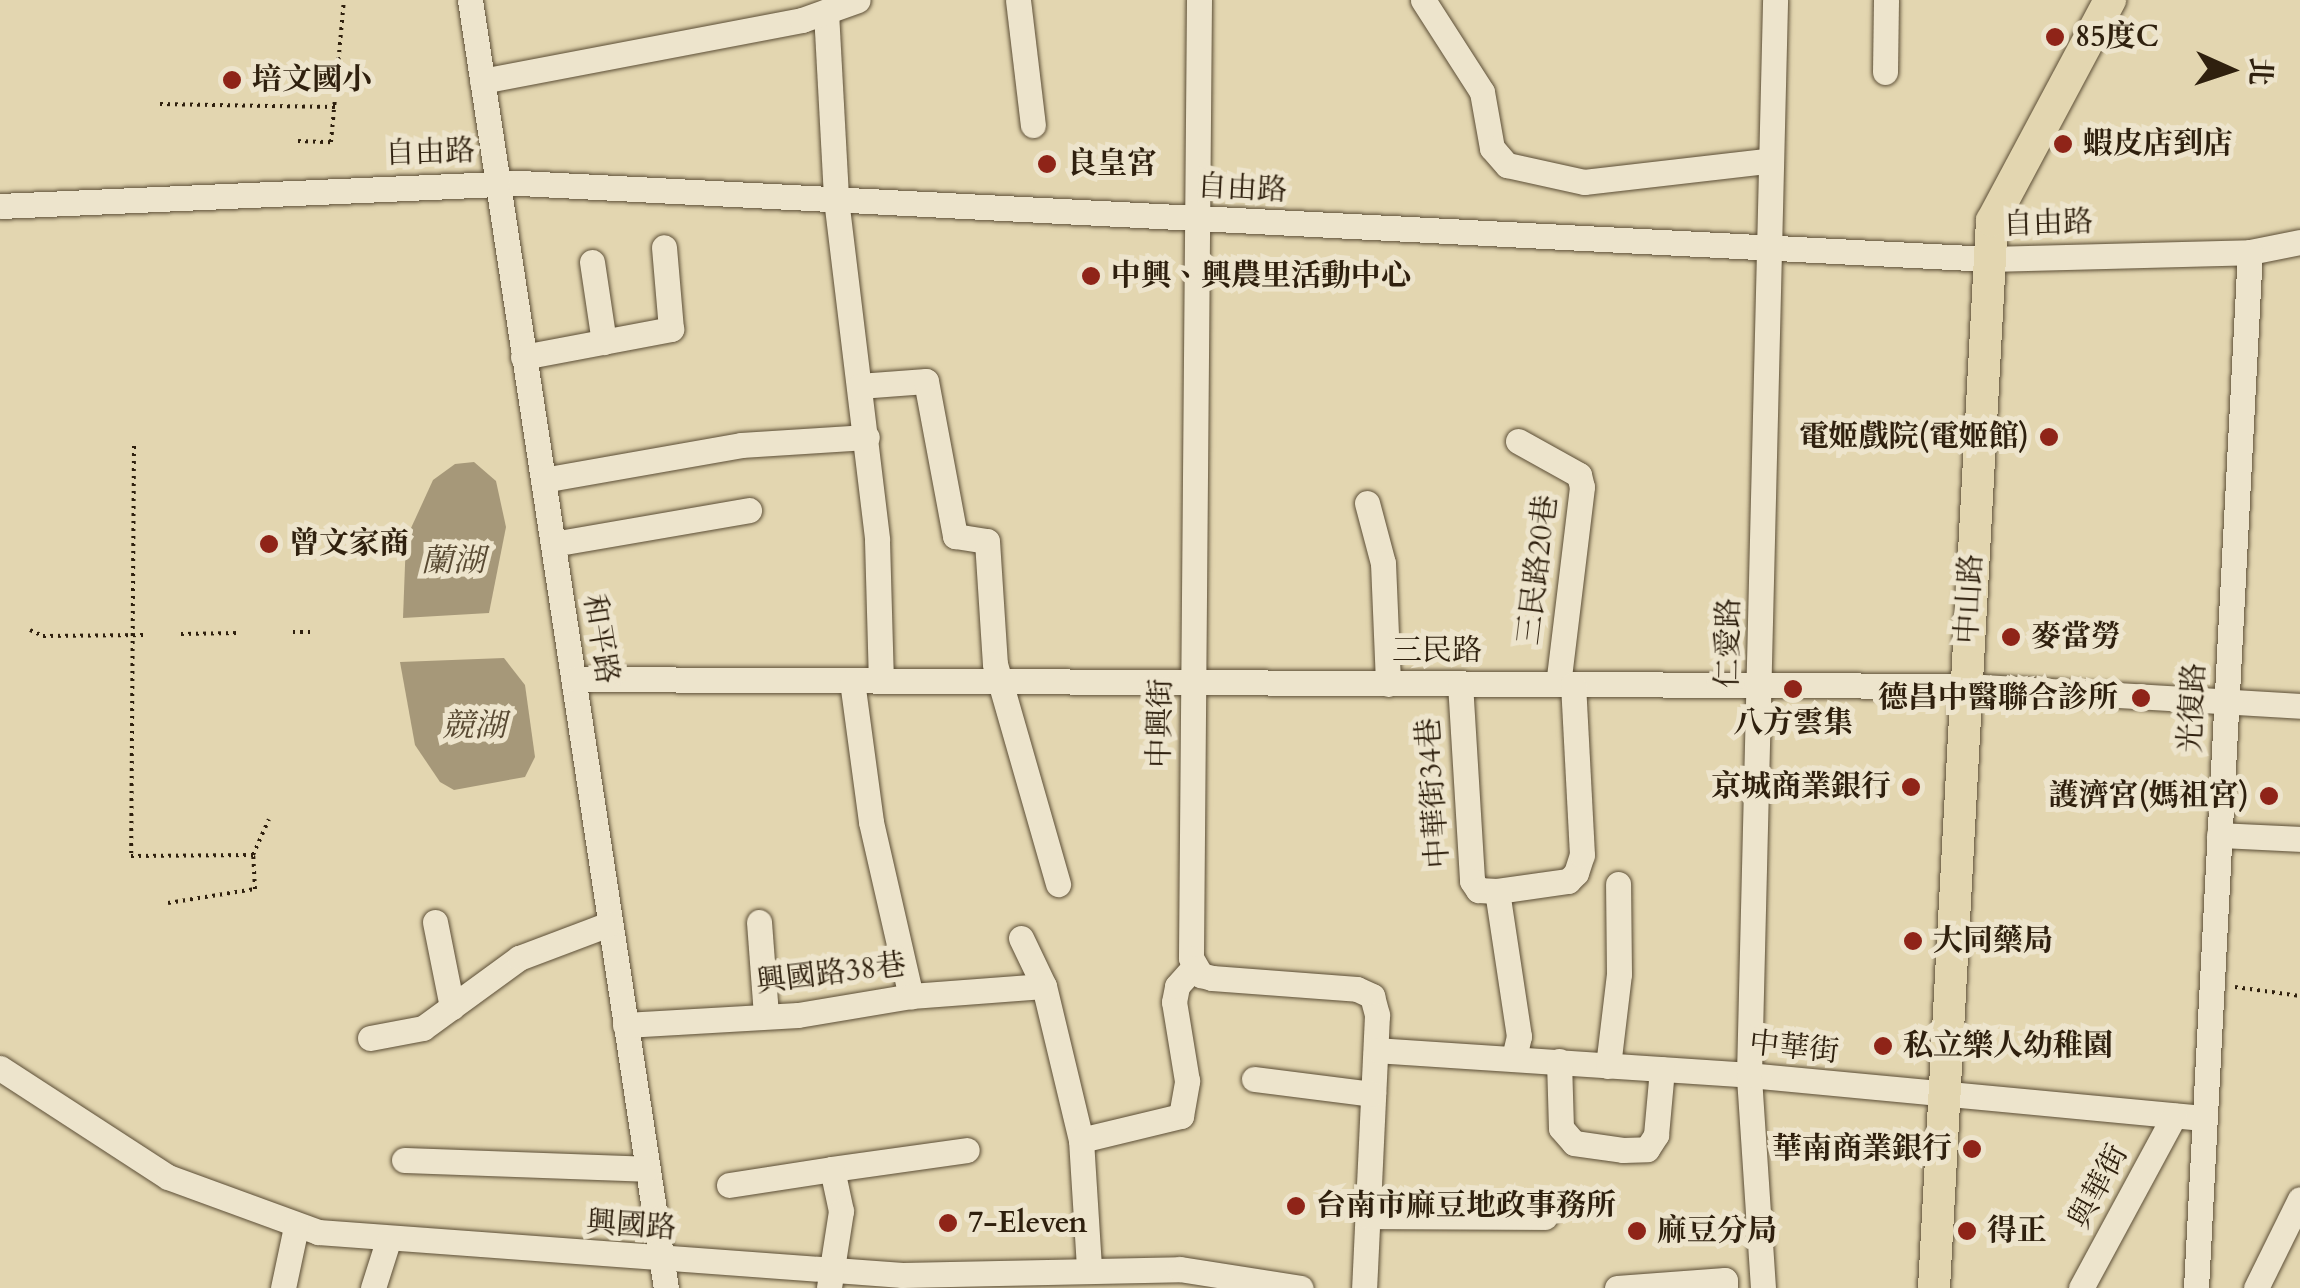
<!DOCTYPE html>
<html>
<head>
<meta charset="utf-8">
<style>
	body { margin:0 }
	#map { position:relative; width:2300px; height:1288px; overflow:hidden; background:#e3d6b0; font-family:Cardo,"Noto Serif TC",serif }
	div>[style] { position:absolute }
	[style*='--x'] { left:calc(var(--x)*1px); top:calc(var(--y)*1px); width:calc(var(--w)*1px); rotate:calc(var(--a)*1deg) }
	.water>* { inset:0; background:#a69879 }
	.path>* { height:4px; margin-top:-2px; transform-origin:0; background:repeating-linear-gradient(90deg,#2f200e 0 2.5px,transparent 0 7.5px) }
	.roads { filter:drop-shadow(0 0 2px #5c4e36) drop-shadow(0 0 2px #5c4e36) }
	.minor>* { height:25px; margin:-12.5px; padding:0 12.5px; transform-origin:12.5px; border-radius:12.5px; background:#ede4cc }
	.major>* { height:32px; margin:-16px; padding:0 16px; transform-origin:16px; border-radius:16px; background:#e3d6b0 }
	.dots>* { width:28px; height:28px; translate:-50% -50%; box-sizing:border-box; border:5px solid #ede4cc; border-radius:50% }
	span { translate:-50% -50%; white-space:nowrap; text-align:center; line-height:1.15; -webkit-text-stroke:10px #ede4cc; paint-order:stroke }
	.poi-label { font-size:30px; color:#2f200e; font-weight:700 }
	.left { translate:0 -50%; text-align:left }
	.right { translate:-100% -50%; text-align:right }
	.street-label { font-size:30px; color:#2f200e }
	.water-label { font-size:32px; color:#594a33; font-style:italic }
	.north { position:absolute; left:2180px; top:20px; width:100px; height:100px; -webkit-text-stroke:8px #ede4cc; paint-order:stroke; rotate:93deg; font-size:28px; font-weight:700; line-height:40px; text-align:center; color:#2f200e }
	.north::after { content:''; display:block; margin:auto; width:35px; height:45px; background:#2f200e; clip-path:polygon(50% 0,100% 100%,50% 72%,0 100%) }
</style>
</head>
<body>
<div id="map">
	<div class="water">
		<div style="clip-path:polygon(474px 462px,496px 481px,506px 527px,489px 613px,403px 618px,406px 539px,433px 480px,455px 464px)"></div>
		<div style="clip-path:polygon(504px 658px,525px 685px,535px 757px,525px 777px,454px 790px,440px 782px,415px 745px,400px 662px)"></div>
	</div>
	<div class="path">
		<div style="--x:160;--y:104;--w:175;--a:1"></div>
		<div style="--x:298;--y:141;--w:33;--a:2"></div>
		<div style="--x:331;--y:142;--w:143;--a:-84.8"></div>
		<div style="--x:134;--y:446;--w:410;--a:90.4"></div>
		<div style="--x:131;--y:856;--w:122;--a:-0.5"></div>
		<div style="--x:253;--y:855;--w:39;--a:-66"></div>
		<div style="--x:30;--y:630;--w:14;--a:25"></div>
		<div style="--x:43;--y:636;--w:102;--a:-0.6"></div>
		<div style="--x:293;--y:632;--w:22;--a:0"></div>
		<div style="--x:181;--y:634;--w:57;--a:-1"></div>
		<div style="--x:168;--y:903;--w:88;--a:-9.1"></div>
		<div style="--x:255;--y:889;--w:33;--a:-93"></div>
		<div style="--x:2235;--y:987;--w:66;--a:7.9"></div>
	</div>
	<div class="roads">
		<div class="minor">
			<div style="--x:470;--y:0;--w:1303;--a:81.35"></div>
			<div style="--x:1018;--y:0;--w:126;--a:83.2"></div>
			<div style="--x:1199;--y:0;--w:958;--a:90.48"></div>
			<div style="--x:1191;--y:958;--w:20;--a:60"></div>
			<div style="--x:1201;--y:975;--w:11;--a:15"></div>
			<div style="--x:1212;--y:978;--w:145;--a:4.3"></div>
			<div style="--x:1357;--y:989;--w:17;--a:25"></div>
			<div style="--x:1372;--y:996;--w:20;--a:75"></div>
			<div style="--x:1377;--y:1015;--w:273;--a:92.7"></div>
			<div style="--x:1423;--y:0;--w:109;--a:57.3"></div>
			<div style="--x:1482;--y:92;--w:57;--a:79.9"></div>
			<div style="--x:1492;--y:148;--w:23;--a:49"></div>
			<div style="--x:1507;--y:165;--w:79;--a:12.4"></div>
			<div style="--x:1584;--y:182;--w:183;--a:-6.6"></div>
			<div style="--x:826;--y:12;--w:187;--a:86.9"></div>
			<div style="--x:836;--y:199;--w:343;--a:83.1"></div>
			<div style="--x:877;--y:540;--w:141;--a:88.4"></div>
			<div style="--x:1885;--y:72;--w:72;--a:-89.2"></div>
			<div style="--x:482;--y:81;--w:326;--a:-10.8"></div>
			<div style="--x:802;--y:20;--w:59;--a:-19.7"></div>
			<div style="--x:0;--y:206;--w:521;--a:-2.53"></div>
			<div style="--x:520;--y:183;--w:1471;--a:2.96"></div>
			<div style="--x:1989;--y:259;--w:261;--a:-1.5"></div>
			<div style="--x:2250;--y:252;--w:51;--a:-11.3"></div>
			<div style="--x:592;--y:262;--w:81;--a:81.5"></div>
			<div style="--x:523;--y:357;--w:151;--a:-10.7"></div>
			<div style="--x:671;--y:329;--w:82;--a:-94.9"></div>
			<div style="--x:859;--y:386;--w:67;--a:-4.3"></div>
			<div style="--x:926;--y:381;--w:158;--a:79.4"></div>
			<div style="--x:955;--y:536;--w:32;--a:9"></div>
			<div style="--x:987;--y:541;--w:123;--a:86.3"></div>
			<div style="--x:995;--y:664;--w:229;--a:74"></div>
			<div style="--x:1518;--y:441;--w:70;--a:29.1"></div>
			<div style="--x:1579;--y:475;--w:12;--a:76"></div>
			<div style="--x:1582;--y:487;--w:198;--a:96.9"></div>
			<div style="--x:543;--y:480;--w:201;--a:-10"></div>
			<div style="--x:741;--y:445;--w:126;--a:-3.6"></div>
			<div style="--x:1367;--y:503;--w:62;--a:75.1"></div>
			<div style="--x:1383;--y:563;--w:121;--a:87.6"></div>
			<div style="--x:553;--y:544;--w:199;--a:-9.8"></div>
			<div style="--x:574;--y:679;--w:1392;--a:0.29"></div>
			<div style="--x:1966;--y:686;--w:335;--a:3.4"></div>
			<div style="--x:852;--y:681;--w:142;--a:82.3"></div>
			<div style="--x:871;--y:822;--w:179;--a:77.1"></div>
			<div style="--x:1460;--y:683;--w:198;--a:86.5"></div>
			<div style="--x:1472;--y:881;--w:11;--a:56"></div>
			<div style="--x:1478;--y:890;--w:19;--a:3"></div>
			<div style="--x:1497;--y:891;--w:72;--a:-8"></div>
			<div style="--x:1568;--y:881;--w:11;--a:-45"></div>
			<div style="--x:1576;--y:873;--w:19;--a:-72"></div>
			<div style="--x:1582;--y:855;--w:171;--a:-93"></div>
			<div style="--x:2219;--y:835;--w:81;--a:2.8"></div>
			<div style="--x:1497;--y:891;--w:147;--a:81.4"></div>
			<div style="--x:1519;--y:1036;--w:22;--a:103"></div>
			<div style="--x:435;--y:922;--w:87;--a:78.7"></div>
			<div style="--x:759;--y:922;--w:93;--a:85.7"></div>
			<div style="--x:1021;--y:938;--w:53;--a:64.4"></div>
			<div style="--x:1044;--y:986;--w:158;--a:76.5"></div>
			<div style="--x:1081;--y:1140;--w:128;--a:86.4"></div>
			<div style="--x:625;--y:1025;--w:173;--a:-3.3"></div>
			<div style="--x:798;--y:1015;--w:115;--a:-9.5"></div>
			<div style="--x:911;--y:996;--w:133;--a:-4.3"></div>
			<div style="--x:370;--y:1038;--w:54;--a:-10.7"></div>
			<div style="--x:423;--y:1028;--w:119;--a:-36.1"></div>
			<div style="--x:519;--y:958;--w:96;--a:-20.7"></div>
			<div style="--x:1376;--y:1050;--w:374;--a:3.8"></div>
			<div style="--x:1749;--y:1075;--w:457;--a:5.4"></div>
			<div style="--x:1559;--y:1061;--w:67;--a:88.3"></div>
			<div style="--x:1561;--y:1128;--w:20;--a:49"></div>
			<div style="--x:1574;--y:1143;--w:49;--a:8.1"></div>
			<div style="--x:1623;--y:1150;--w:24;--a:-2"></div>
			<div style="--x:1647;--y:1149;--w:17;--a:-57"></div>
			<div style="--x:1656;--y:1135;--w:66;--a:-84.8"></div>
			<div style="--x:1608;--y:1066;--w:93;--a:-83.2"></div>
			<div style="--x:1619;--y:974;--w:90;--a:-90.6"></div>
			<div style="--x:0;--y:1068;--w:200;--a:33"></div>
			<div style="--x:168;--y:1177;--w:160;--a:20.1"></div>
			<div style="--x:318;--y:1232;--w:586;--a:4.21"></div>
			<div style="--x:902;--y:1275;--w:278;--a:-1.2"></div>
			<div style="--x:1180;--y:1269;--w:122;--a:8.9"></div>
			<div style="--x:1254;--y:1079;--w:120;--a:7.2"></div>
			<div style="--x:1081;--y:1140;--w:103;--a:-13.5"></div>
			<div style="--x:1181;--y:1116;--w:36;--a:-80"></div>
			<div style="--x:1187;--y:1081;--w:80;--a:-99.3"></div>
			<div style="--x:1174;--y:1002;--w:16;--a:-79"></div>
			<div style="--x:1177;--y:986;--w:24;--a:-48"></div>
			<div style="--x:404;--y:1160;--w:243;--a:2.1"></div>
			<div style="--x:832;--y:1169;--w:136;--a:-8"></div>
			<div style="--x:729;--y:1185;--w:104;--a:-8.8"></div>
			<div style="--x:832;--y:1169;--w:43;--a:77.9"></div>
			<div style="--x:841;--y:1211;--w:78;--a:98.9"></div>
			<div style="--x:1367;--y:1216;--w:178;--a:0.3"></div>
			<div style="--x:283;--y:1288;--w:62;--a:-78"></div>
			<div style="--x:373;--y:1288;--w:49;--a:-72.3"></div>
			<div style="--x:1617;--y:1288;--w:108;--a:-4.2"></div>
			<div style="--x:1725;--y:1280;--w:8;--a:90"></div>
			<div style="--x:1763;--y:1288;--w:213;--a:-93.8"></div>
			<div style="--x:1749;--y:1075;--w:1075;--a:-88.61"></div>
			<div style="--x:2081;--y:1288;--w:196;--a:-61.6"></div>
			<div style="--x:2196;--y:1288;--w:1037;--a:-87.02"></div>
			<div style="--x:2256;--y:1288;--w:99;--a:-63.7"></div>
		</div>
		<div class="major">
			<div style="--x:1934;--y:1288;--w:1069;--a:-86.89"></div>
			<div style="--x:1992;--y:221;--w:251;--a:-61.9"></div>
		</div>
	</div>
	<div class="dots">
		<div style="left:2055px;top:37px;background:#8f2418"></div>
		<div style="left:232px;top:80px;background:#8f2418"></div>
		<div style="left:2063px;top:144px;background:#8f2418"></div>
		<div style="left:1047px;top:164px;background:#8f2418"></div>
		<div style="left:1091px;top:276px;background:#8f2418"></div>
		<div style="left:2049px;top:437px;background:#8f2418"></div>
		<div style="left:269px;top:544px;background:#8f2418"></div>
		<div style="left:2011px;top:637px;background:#8f2418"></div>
		<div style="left:1793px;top:689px;background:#8f2418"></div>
		<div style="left:2141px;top:698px;background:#8f2418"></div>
		<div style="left:1911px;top:787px;background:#8f2418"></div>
		<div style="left:2269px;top:796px;background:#8f2418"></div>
		<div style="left:1913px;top:941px;background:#8f2418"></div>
		<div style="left:1883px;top:1046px;background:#8f2418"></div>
		<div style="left:1972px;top:1149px;background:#8f2418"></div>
		<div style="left:1296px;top:1206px;background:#8f2418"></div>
		<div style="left:948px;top:1223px;background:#8f2418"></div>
		<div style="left:1637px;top:1231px;background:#8f2418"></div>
		<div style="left:1967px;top:1231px;background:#8f2418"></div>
	</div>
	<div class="poi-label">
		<span class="left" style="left:2075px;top:37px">85度C</span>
		<span class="left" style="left:252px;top:80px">培文國小</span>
		<span class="left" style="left:2083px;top:144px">蝦皮店到店</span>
		<span class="left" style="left:1067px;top:164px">良皇宮</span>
		<span class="left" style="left:1111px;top:276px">中興、興農里活動中心</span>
		<span class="right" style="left:2029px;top:437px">電姬戲院(電姬館)</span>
		<span class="left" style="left:289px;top:544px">曾文家商</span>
		<span class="left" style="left:2031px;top:637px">麥當勞</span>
		<span class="right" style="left:2118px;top:698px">德昌中醫聯合診所</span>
		<span style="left:1793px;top:723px">八方雲集</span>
		<span class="right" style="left:1891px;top:787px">京城商業銀行</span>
		<span class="right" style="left:2249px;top:796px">護濟宮(媽祖宮)</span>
		<span class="left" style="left:1933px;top:941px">大同藥局</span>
		<span class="left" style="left:1903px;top:1046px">私立樂人幼稚園</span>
		<span class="right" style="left:1952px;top:1149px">華南商業銀行</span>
		<span class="left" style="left:1316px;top:1206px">台南市麻豆地政事務所</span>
		<span class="left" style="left:968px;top:1223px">7-Eleven</span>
		<span class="left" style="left:1657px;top:1231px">麻豆分局</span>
		<span class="left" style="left:1987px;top:1231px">得正</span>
	</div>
	<div class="street-label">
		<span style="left:430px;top:153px;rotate:-2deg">自由路</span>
		<span style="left:1242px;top:189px;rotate:3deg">自由路</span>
		<span style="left:2048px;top:224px;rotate:-2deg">自由路</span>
		<span style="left:1538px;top:570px;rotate:-83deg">三民路20巷</span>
		<span style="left:1970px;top:599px;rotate:-87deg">中山路</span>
		<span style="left:600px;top:639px;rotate:81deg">和平路</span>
		<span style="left:1729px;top:643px;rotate:-89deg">仁愛路</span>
		<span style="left:1437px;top:651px">三民路</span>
		<span style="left:2193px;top:708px;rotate:-87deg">光復路</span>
		<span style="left:1161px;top:723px;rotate:-89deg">中興街</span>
		<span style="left:1434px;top:793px;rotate:-94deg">中華街34巷</span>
		<span style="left:831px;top:974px;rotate:-7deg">興國路38巷</span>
		<span style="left:1794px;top:1048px;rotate:6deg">中華街</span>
		<span style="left:2099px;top:1187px;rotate:-62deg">與華街</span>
		<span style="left:631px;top:1226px;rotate:4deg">興國路</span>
	</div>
	<div class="water-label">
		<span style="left:453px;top:561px">蘭湖</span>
		<span style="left:474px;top:726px">競湖</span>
	</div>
	<div class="north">北</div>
</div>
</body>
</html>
